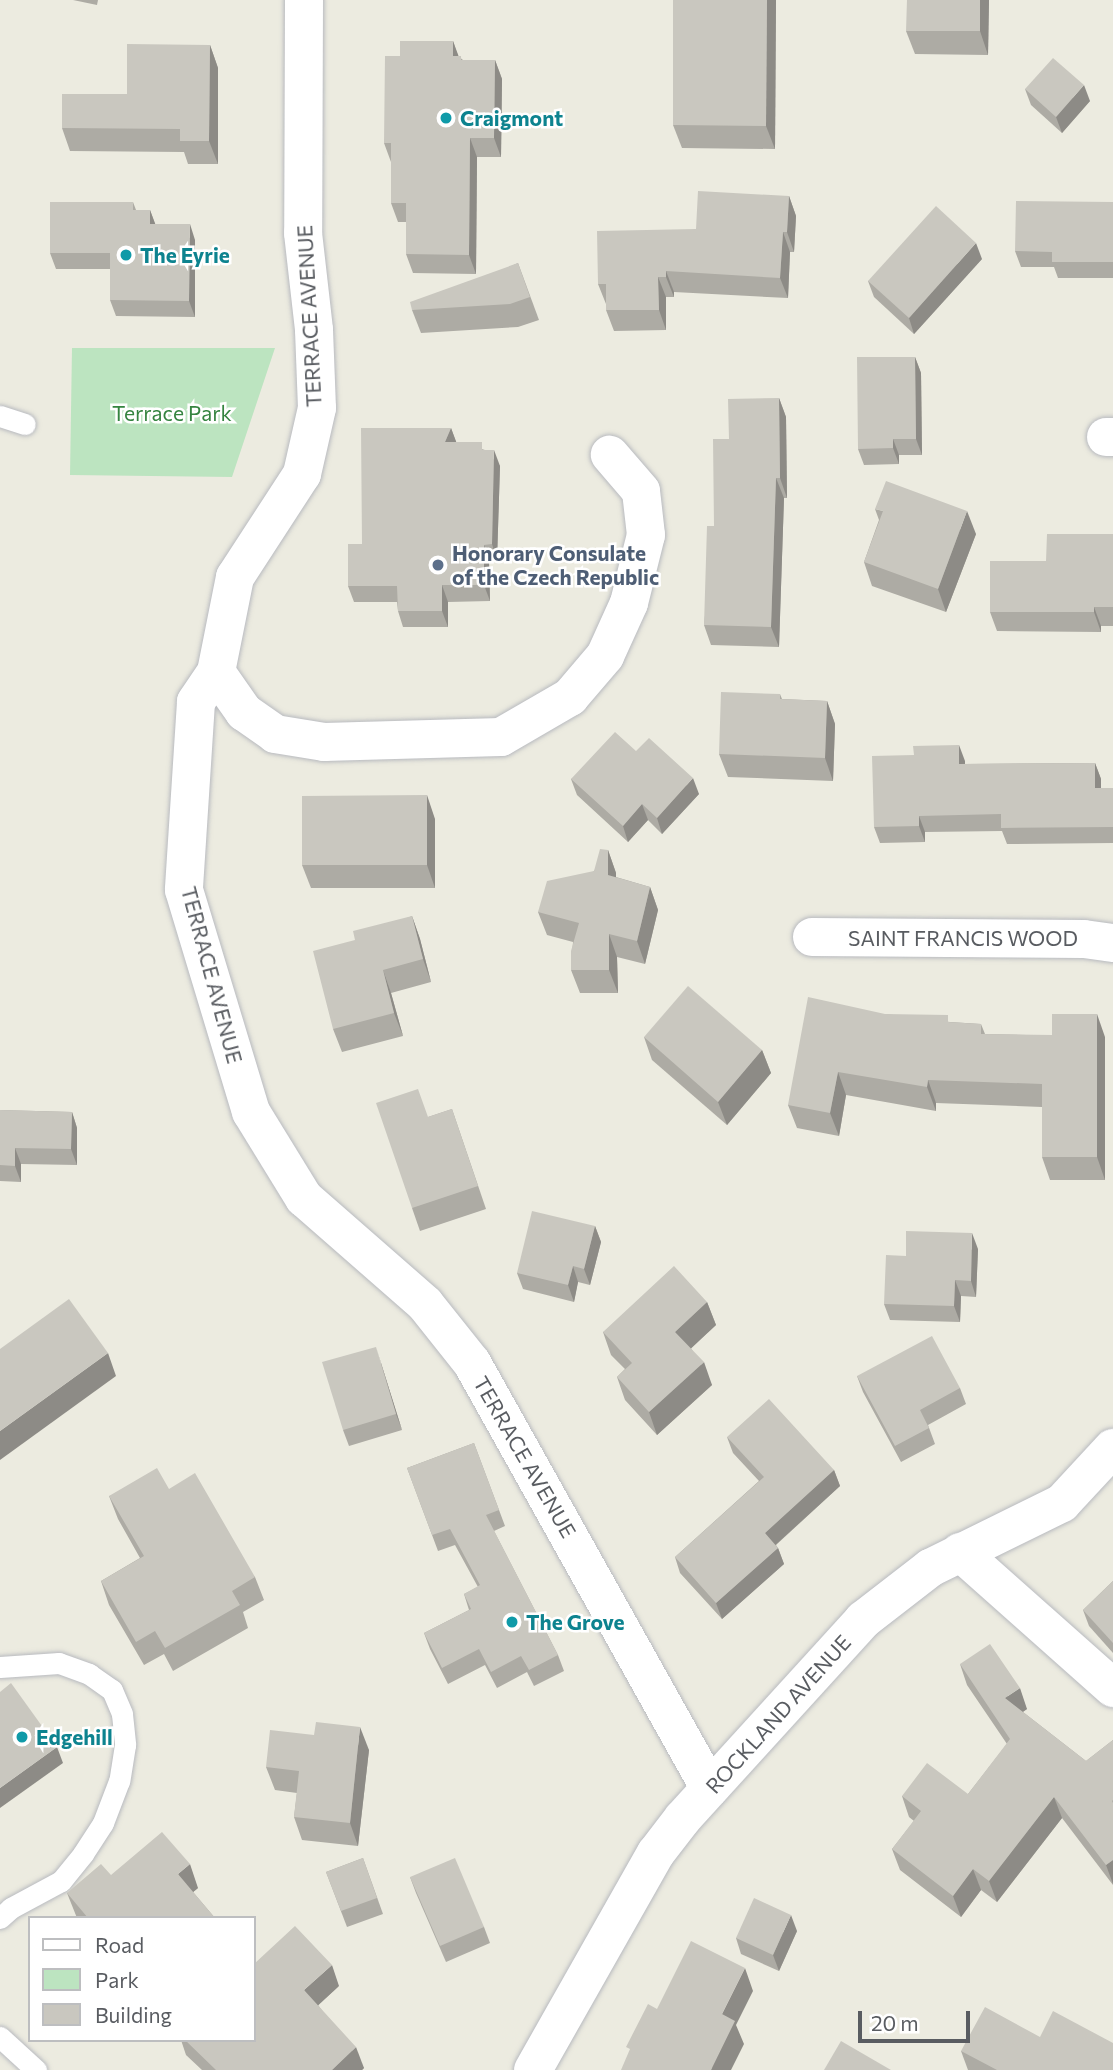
<!DOCTYPE html>
<html>
<head>
<meta charset="utf-8">
<style>
	body { margin:0 }
	#map { position:relative; width:1113px; height:2070px; overflow:hidden; background:#ecebe0; font-family:Commissioner,sans-serif }
	div>[style] { position:absolute }
	[style*='--x'] { left:calc(var(--x)*1px); top:calc(var(--y)*1px); width:calc(var(--w)*1px); rotate:calc(var(--a)*1deg) }
	.green>* { inset:0; background:#bce4c0 }
	.roads { filter:drop-shadow(0 0 2px #b8babf) drop-shadow(0 0 2px #b8babf) }
	.service>* { height:21px; margin:-10.5px; padding:0 10.5px; transform-origin:10.5px; border-radius:10.5px; background:#fff }
	.minor>* { height:38px; margin:-19px; padding:0 19px; transform-origin:19px; border-radius:19px; background:#fff }
	.tertiary>* { height:38px; margin:-19px; padding:0 19px; transform-origin:19px; border-radius:19px; background:#fff }
	.wall>* { inset:0; background:#adaba4 }
	.shaded-wall>* { inset:0; background:#8d8b86 }
	.building>* { inset:0; background:#c9c7bf }
	.dots>* { width:19px; height:19px; translate:-50% -50%; box-sizing:border-box; border:4px solid #fff; border-radius:50% }
	span { translate:-50% -50%; white-space:nowrap; text-align:center; line-height:1.15; -webkit-text-stroke:5px #fff; paint-order:stroke }
	.culture-label { font-size:21px; color:#0d838f; font-weight:700 }
	.left { translate:0 -50%; text-align:left }
	.street-label { font-size:21px; color:#595c61 }
	.park-label { font-size:21px; color:#358440 }
	.service-label { font-size:21px; color:#4e5e75; font-weight:700 }
	.legend { position:absolute; left:28px; top:1916px; width:228px; height:126px; box-sizing:border-box; background:#fff; border:2px solid #bdbec0; margin:0; padding:9px 12px; list-style:none; font-size:21px; color:#595c61 }
	.legend li { display:flex; align-items:center; gap:14px; height:35px }
	.legend b { width:35px; border:2px solid #bdbec0 }
	.scale { position:absolute; left:858px; top:2011px; width:112px; height:32px; box-sizing:border-box; border:4px solid #595c61; border-top:0; padding-left:9px; font-size:21px; line-height:24px; white-space:nowrap; color:#595c61; -webkit-text-stroke:5px #fff; paint-order:stroke }
</style>
</head>
<body>
<div id="map">
	<div class="green">
		<div style="clip-path:polygon(72px 348px,275px 348px,232px 477px,70px 475px)"></div>
	</div>
	<div class="roads">
		<div class="service">
			<div style="--x:0;--y:416;--w:26;--a:18"></div>
			<div style="--x:0;--y:1667;--w:59;--a:-3.9"></div>
			<div style="--x:59;--y:1663;--w:32;--a:20"></div>
			<div style="--x:89;--y:1674;--w:28;--a:35"></div>
			<div style="--x:112;--y:1690;--w:26;--a:67"></div>
			<div style="--x:122;--y:1714;--w:31;--a:84"></div>
			<div style="--x:125;--y:1745;--w:36;--a:99"></div>
			<div style="--x:119;--y:1781;--w:45;--a:110.9"></div>
			<div style="--x:103;--y:1823;--w:37;--a:123"></div>
			<div style="--x:83;--y:1854;--w:35;--a:129"></div>
			<div style="--x:61;--y:1881;--w:57;--a:151.6"></div>
			<div style="--x:11;--y:1908;--w:15;--a:138"></div>
			<div style="--x:0;--y:2037;--w:49;--a:42.5"></div>
		</div>
		<div class="minor">
			<div style="--x:304;--y:0;--w:233;--a:90.2"></div>
			<div style="--x:303;--y:233;--w:98;--a:83.5"></div>
			<div style="--x:314;--y:330;--w:78;--a:87.8"></div>
			<div style="--x:317;--y:408;--w:68;--a:102.8"></div>
			<div style="--x:302;--y:474;--w:123;--a:123"></div>
			<div style="--x:235;--y:577;--w:97;--a:101.3"></div>
			<div style="--x:216;--y:672;--w:36;--a:124"></div>
			<div style="--x:196;--y:702;--w:188;--a:93.7"></div>
			<div style="--x:184;--y:890;--w:232;--a:73.2"></div>
			<div style="--x:251;--y:1112;--w:101;--a:58.4"></div>
			<div style="--x:304;--y:1198;--w:161;--a:41.2"></div>
			<div style="--x:425;--y:1304;--w:75;--a:51.5"></div>
			<div style="--x:472;--y:1363;--w:487;--a:60.8"></div>
			<div style="--x:1106;--y:437;--w:7;--a:0"></div>
			<div style="--x:216;--y:672;--w:49;--a:55"></div>
			<div style="--x:244;--y:712;--w:38;--a:35"></div>
			<div style="--x:275;--y:734;--w:50;--a:9.3"></div>
			<div style="--x:324;--y:742;--w:177;--a:-1.6"></div>
			<div style="--x:501;--y:737;--w:80;--a:-30.1"></div>
			<div style="--x:570;--y:697;--w:54;--a:-49.5"></div>
			<div style="--x:605;--y:656;--w:58;--a:-65.6"></div>
			<div style="--x:629;--y:603;--w:70;--a:-76"></div>
			<div style="--x:646;--y:535;--w:44;--a:-96.5"></div>
			<div style="--x:641;--y:491;--w:48;--a:-130.7"></div>
			<div style="--x:812;--y:937;--w:272;--a:0.4"></div>
			<div style="--x:1084;--y:939;--w:29;--a:8"></div>
			<div style="--x:960;--y:1552;--w:205;--a:41.6"></div>
		</div>
		<div class="tertiary">
			<div style="--x:533;--y:2070;--w:249;--a:-60.5"></div>
			<div style="--x:656;--y:1853;--w:44;--a:-52.4"></div>
			<div style="--x:683;--y:1818;--w:268;--a:-47.7"></div>
			<div style="--x:863;--y:1620;--w:85;--a:-37.8"></div>
			<div style="--x:930;--y:1568;--w:147;--a:-26.2"></div>
			<div style="--x:1062;--y:1503;--w:75;--a:-47.2"></div>
		</div>
	</div>
	<div class="wall">
		<div style="clip-path:polygon(73px 0,98px 0,97px 5px)"></div>
		<div style="clip-path:polygon(673px 0,776px 0,775px 149px,682px 148px,673px 125px)"></div>
		<div style="clip-path:polygon(989px 0,988px 55px,915px 54px,906px 31px)"></div>
		<div style="clip-path:polygon(453px 41px,458px 56px,463px 60px,495px 60px,502px 79px,501px 157px,477px 157px,476px 274px,413px 273px,406px 254px,406px 222px,398px 222px,391px 203px,391px 162px,384px 143px,400px 56px)"></div>
		<div style="clip-path:polygon(210px 45px,218px 68px,218px 164px,188px 164px,184px 152px,70px 151px,62px 128px,127px 94px)"></div>
		<div style="clip-path:polygon(1025px 89px,1090px 101px,1062px 133px,1031px 105px)"></div>
		<div style="clip-path:polygon(789px 196px,796px 216px,794px 252px,790px 252px,788px 298px,674px 292px,674px 297px,666px 297px,666px 330px,614px 331px,606px 310px,606px 304px,598px 284px,696px 229px)"></div>
		<div style="clip-path:polygon(133px 202px,136px 210px,150px 210px,155px 224px,195px 240px,195px 317px,116px 316px,110px 300px,110px 269px,56px 269px,50px 253px)"></div>
		<div style="clip-path:polygon(1113px 202px,1113px 278px,1058px 278px,1054px 267px,1021px 267px,1015px 251px)"></div>
		<div style="clip-path:polygon(982px 259px,914px 334px,874px 297px,868px 281px)"></div>
		<div style="clip-path:polygon(518px 263px,539px 320px,518px 327px,421px 333px,412px 310px)"></div>
		<div style="clip-path:polygon(915px 357px,921px 373px,922px 455px,899px 455px,899px 464px,864px 465px,858px 449px)"></div>
		<div style="clip-path:polygon(779px 398px,786px 417px,787px 498px,784px 498px,779px 647px,711px 645px,704px 625px,714px 526px,729px 439px)"></div>
		<div style="clip-path:polygon(451px 428px,456px 442px,485px 450px,500px 466px,497px 560px,489px 561px,490px 601px,448px 602px,448px 627px,403px 627px,398px 611px,397px 602px,354px 602px,348px 586px,362px 544px)"></div>
		<div style="clip-path:polygon(875px 509px,976px 534px,946px 612px,872px 586px,864px 562px,879px 520px)"></div>
		<div style="clip-path:polygon(1113px 534px,1113px 626px,1101px 626px,1101px 632px,997px 631px,990px 612px,1046px 561px)"></div>
		<div style="clip-path:polygon(780px 694px,782px 699px,827px 701px,835px 724px,833px 781px,728px 777px,719px 754px)"></div>
		<div style="clip-path:polygon(636px 751px,699px 794px,662px 834px,648px 820px,628px 842px,577px 795px,571px 779px)"></div>
		<div style="clip-path:polygon(965px 761px,965px 764px,1095px 763px,1101px 779px,1101px 788px,1113px 788px,1113px 843px,1007px 844px,1002px 831px,925px 832px,925px 842px,880px 843px,874px 827px)"></div>
		<div style="clip-path:polygon(435px 819px,435px 888px,311px 888px,302px 865px)"></div>
		<div style="clip-path:polygon(608px 850px,616px 873px,616px 877px,650px 887px,658px 910px,645px 964px,617px 957px,618px 993px,580px 993px,571px 970px,573px 942px,547px 935px,538px 912px,594px 871px)"></div>
		<div style="clip-path:polygon(412px 916px,420px 939px,431px 982px,391px 993px,403px 1036px,342px 1052px,333px 1029px,355px 940px)"></div>
		<div style="clip-path:polygon(885px 1014px,950px 1022px,981px 1024px,985px 1034px,1105px 1037px,1105px 1180px,1050px 1180px,1042px 1157px,1042px 1107px,936px 1103px,936px 1111px,846px 1095px,839px 1136px,797px 1128px,788px 1105px)"></div>
		<div style="clip-path:polygon(644px 1037px,762px 1050px,771px 1073px,727px 1125px,652px 1060px)"></div>
		<div style="clip-path:polygon(452px 1109px,486px 1209px,420px 1231px,412px 1208px,428px 1117px)"></div>
		<div style="clip-path:polygon(0 1110px,72px 1112px,77px 1128px,77px 1165px,21px 1164px,21px 1182px,0 1181px)"></div>
		<div style="clip-path:polygon(595px 1226px,601px 1242px,590px 1285px,578px 1282px,574px 1302px,523px 1289px,517px 1273px)"></div>
		<div style="clip-path:polygon(978px 1249px,976px 1297px,961px 1296px,960px 1322px,890px 1320px,884px 1304px,906px 1256px)"></div>
		<div style="clip-path:polygon(707px 1302px,716px 1325px,691px 1348px,712px 1385px,657px 1435px,625px 1400px,617px 1377px,625px 1369px,611px 1355px,603px 1332px)"></div>
		<div style="clip-path:polygon(381px 1363px,402px 1430px,349px 1446px,343px 1430px)"></div>
		<div style="clip-path:polygon(857px 1376px,960px 1388px,966px 1404px,928px 1425px,935px 1444px,901px 1462px,863px 1392px)"></div>
		<div style="clip-path:polygon(727px 1437px,834px 1470px,840px 1486px,776px 1545px,778px 1548px,784px 1564px,722px 1619px,680px 1573px,675px 1557px,759px 1481px,733px 1453px)"></div>
		<div style="clip-path:polygon(474px 1443px,505px 1526px,494px 1531px,558px 1655px,564px 1671px,534px 1686px,527px 1672px,497px 1688px,485px 1665px,448px 1684px,430px 1649px,424px 1633px,469px 1610px,464px 1594px,478px 1587px,455px 1545px,438px 1551px,407px 1468px)"></div>
		<div style="clip-path:polygon(169px 1489px,255px 1577px,264px 1600px,243px 1612px,248px 1628px,173px 1671px,164px 1654px,144px 1665px,109px 1605px,101px 1581px,140px 1558px,118px 1519px,109px 1496px)"></div>
		<div style="clip-path:polygon(1113px 1581px,1113px 1653px,1089px 1626px,1083px 1610px)"></div>
		<div style="clip-path:polygon(960px 1664px,1027px 1709px,1023px 1712px,1086px 1761px,1113px 1740px,1113px 1885px,1062px 1818px,997px 1902px,981px 1890px,961px 1917px,900px 1870px,892px 1849px,914px 1821px,909px 1817px,902px 1796px,968px 1794px,1007px 1744px,967px 1685px)"></div>
		<div style="clip-path:polygon(314px 1735px,369px 1750px,358px 1846px,302px 1840px,294px 1817px,297px 1793px,275px 1790px,266px 1767px)"></div>
		<div style="clip-path:polygon(363px 1858px,383px 1914px,347px 1927px,326px 1872px)"></div>
		<div style="clip-path:polygon(111px 1875px,198px 1888px,193px 1892px,215px 1918px,77px 1918px,67px 1893px)"></div>
		<div style="clip-path:polygon(410px 1877px,484px 1927px,490px 1943px,446px 1962px,416px 1893px)"></div>
		<div style="clip-path:polygon(797px 1931px,779px 1971px,741px 1954px,736px 1938px)"></div>
		<div style="clip-path:polygon(339px 1986px,318px 2005px,364px 2068px,362px 2070px,202px 2070px,186px 2055px,181px 2040px,254px 2040px)"></div>
		<div style="clip-path:polygon(1040px 2037px,1113px 2070px,968px 2070px,961px 2051px)"></div>
	</div>
	<div class="shaded-wall">
		<div style="clip-path:polygon(767px 0,776px 0,775px 149px,766px 126px)"></div>
		<div style="clip-path:polygon(980px 0,989px 0,988px 55px,980px 31px)"></div>
		<div style="clip-path:polygon(453px 41px,460px 60px,453px 56px)"></div>
		<div style="clip-path:polygon(210px 45px,218px 68px,218px 164px,209px 141px)"></div>
		<div style="clip-path:polygon(495px 60px,502px 79px,501px 157px,494px 138px)"></div>
		<div style="clip-path:polygon(1084px 85px,1090px 101px,1062px 133px,1056px 117px)"></div>
		<div style="clip-path:polygon(470px 138px,477px 157px,476px 274px,469px 255px)"></div>
		<div style="clip-path:polygon(789px 196px,796px 216px,794px 252px,787px 232px)"></div>
		<div style="clip-path:polygon(150px 210px,156px 226px,150px 224px)"></div>
		<div style="clip-path:polygon(190px 224px,195px 240px,195px 317px,189px 301px)"></div>
		<div style="clip-path:polygon(783px 232px,790px 252px,788px 298px,780px 278px)"></div>
		<div style="clip-path:polygon(976px 243px,982px 259px,914px 334px,909px 318px)"></div>
		<div style="clip-path:polygon(666px 271px,674px 292px,674px 297px,666px 277px)"></div>
		<div style="clip-path:polygon(658px 277px,666px 297px,666px 330px,659px 310px)"></div>
		<div style="clip-path:polygon(915px 357px,921px 373px,922px 455px,916px 439px)"></div>
		<div style="clip-path:polygon(779px 398px,786px 417px,787px 498px,780px 478px)"></div>
		<div style="clip-path:polygon(451px 428px,457px 444px,445px 442px)"></div>
		<div style="clip-path:polygon(893px 439px,899px 455px,899px 464px,893px 448px)"></div>
		<div style="clip-path:polygon(494px 450px,500px 466px,497px 560px,492px 544px)"></div>
		<div style="clip-path:polygon(776px 478px,784px 498px,779px 647px,771px 627px)"></div>
		<div style="clip-path:polygon(967px 511px,976px 534px,946px 612px,938px 589px)"></div>
		<div style="clip-path:polygon(484px 545px,489px 561px,490px 601px,484px 585px)"></div>
		<div style="clip-path:polygon(442px 585px,448px 602px,448px 627px,442px 611px)"></div>
		<div style="clip-path:polygon(1094px 607px,1101px 626px,1101px 632px,1094px 612px)"></div>
		<div style="clip-path:polygon(827px 701px,835px 724px,833px 781px,825px 758px)"></div>
		<div style="clip-path:polygon(959px 745px,965px 761px,965px 780px,959px 764px)"></div>
		<div style="clip-path:polygon(1095px 763px,1101px 779px,1101px 804px,1095px 788px)"></div>
		<div style="clip-path:polygon(693px 778px,699px 794px,662px 834px,657px 818px)"></div>
		<div style="clip-path:polygon(427px 795px,435px 819px,435px 888px,427px 865px)"></div>
		<div style="clip-path:polygon(642px 804px,648px 820px,628px 842px,623px 826px)"></div>
		<div style="clip-path:polygon(919px 816px,925px 832px,925px 842px,919px 826px)"></div>
		<div style="clip-path:polygon(608px 850px,616px 873px,616px 898px,608px 875px)"></div>
		<div style="clip-path:polygon(650px 887px,658px 910px,645px 964px,637px 941px)"></div>
		<div style="clip-path:polygon(412px 916px,420px 939px,431px 982px,423px 959px)"></div>
		<div style="clip-path:polygon(609px 934px,617px 957px,618px 993px,609px 970px)"></div>
		<div style="clip-path:polygon(383px 970px,391px 993px,403px 1036px,394px 1013px)"></div>
		<div style="clip-path:polygon(1097px 1014px,1105px 1037px,1105px 1180px,1097px 1157px)"></div>
		<div style="clip-path:polygon(762px 1050px,771px 1073px,727px 1125px,718px 1102px)"></div>
		<div style="clip-path:polygon(838px 1072px,846px 1095px,839px 1136px,830px 1113px)"></div>
		<div style="clip-path:polygon(928px 1080px,936px 1103px,936px 1111px,927px 1087px)"></div>
		<div style="clip-path:polygon(72px 1112px,77px 1128px,77px 1165px,71px 1149px)"></div>
		<div style="clip-path:polygon(15px 1148px,21px 1164px,21px 1182px,15px 1166px)"></div>
		<div style="clip-path:polygon(595px 1226px,601px 1242px,590px 1285px,584px 1269px)"></div>
		<div style="clip-path:polygon(972px 1233px,978px 1249px,976px 1297px,971px 1281px)"></div>
		<div style="clip-path:polygon(573px 1266px,578px 1282px,574px 1302px,568px 1285px)"></div>
		<div style="clip-path:polygon(955px 1280px,961px 1296px,960px 1322px,954px 1306px)"></div>
		<div style="clip-path:polygon(707px 1302px,716px 1325px,684px 1355px,675px 1332px)"></div>
		<div style="clip-path:polygon(376px 1347px,381px 1363px,402px 1430px,396px 1414px)"></div>
		<div style="clip-path:polygon(108px 1353px,116px 1376px,0 1460px,0 1431px)"></div>
		<div style="clip-path:polygon(704px 1362px,712px 1385px,657px 1435px,649px 1412px)"></div>
		<div style="clip-path:polygon(834px 1470px,840px 1486px,771px 1549px,765px 1533px)"></div>
		<div style="clip-path:polygon(778px 1548px,784px 1564px,722px 1619px,716px 1603px)"></div>
		<div style="clip-path:polygon(1020px 1688px,1027px 1709px,1012px 1719px,1005px 1698px)"></div>
		<div style="clip-path:polygon(360px 1727px,369px 1750px,358px 1846px,350px 1823px)"></div>
		<div style="clip-path:polygon(57px 1747px,63px 1763px,0 1808px,0 1788px)"></div>
		<div style="clip-path:polygon(1054px 1797px,1062px 1818px,997px 1902px,989px 1881px)"></div>
		<div style="clip-path:polygon(1113px 1860px,1113px 1884px,1106px 1865px)"></div>
		<div style="clip-path:polygon(190px 1864px,198px 1888px,186px 1898px,178px 1874px)"></div>
		<div style="clip-path:polygon(973px 1869px,981px 1890px,961px 1917px,953px 1896px)"></div>
		<div style="clip-path:polygon(791px 1915px,797px 1931px,779px 1971px,773px 1955px)"></div>
		<div style="clip-path:polygon(332px 1965px,339px 1986px,312px 2011px,304px 1990px)"></div>
		<div style="clip-path:polygon(745px 1968px,753px 1991px,736px 2025px,744px 2044px,731px 2070px,711px 2070px,722px 2014px)"></div>
		<div style="clip-path:polygon(356px 2047px,364px 2068px,362px 2070px,332px 2070px)"></div>
	</div>
	<div class="building">
		<div style="clip-path:polygon(673px 0,767px 0,766px 126px,673px 125px)"></div>
		<div style="clip-path:polygon(907px 0,980px 0,980px 31px,906px 31px)"></div>
		<div style="clip-path:polygon(400px 41px,453px 41px,453px 56px,461px 56px,461px 60px,495px 60px,494px 138px,470px 138px,469px 255px,406px 254px,406px 203px,391px 203px,391px 143px,384px 143px,385px 56px,400px 56px)"></div>
		<div style="clip-path:polygon(127px 44px,210px 45px,209px 141px,180px 141px,180px 129px,62px 128px,62px 94px,127px 94px)"></div>
		<div style="clip-path:polygon(1053px 58px,1084px 85px,1056px 117px,1025px 89px)"></div>
		<div style="clip-path:polygon(698px 191px,789px 196px,787px 232px,783px 232px,780px 278px,666px 271px,666px 277px,658px 277px,659px 310px,606px 310px,606px 284px,598px 284px,597px 231px,696px 229px)"></div>
		<div style="clip-path:polygon(1016px 201px,1113px 202px,1113px 262px,1052px 262px,1052px 252px,1015px 251px)"></div>
		<div style="clip-path:polygon(50px 202px,133px 202px,133px 210px,150px 210px,150px 224px,190px 224px,189px 301px,110px 300px,110px 253px,50px 253px)"></div>
		<div style="clip-path:polygon(936px 206px,976px 243px,909px 318px,868px 281px)"></div>
		<div style="clip-path:polygon(518px 263px,530px 297px,510px 304px,412px 310px,410px 302px)"></div>
		<div style="clip-path:polygon(857px 357px,915px 357px,916px 439px,893px 439px,893px 448px,858px 449px)"></div>
		<div style="clip-path:polygon(779px 398px,780px 478px,776px 478px,771px 627px,704px 625px,707px 526px,714px 526px,713px 439px,729px 439px,728px 399px)"></div>
		<div style="clip-path:polygon(361px 428px,451px 428px,445px 442px,482px 442px,482px 450px,494px 450px,492px 544px,484px 545px,484px 585px,442px 585px,442px 611px,398px 611px,397px 586px,348px 586px,348px 544px,362px 544px)"></div>
		<div style="clip-path:polygon(886px 481px,967px 511px,938px 589px,864px 562px,883px 511px,875px 509px)"></div>
		<div style="clip-path:polygon(1047px 534px,1113px 534px,1113px 607px,1094px 607px,1094px 612px,990px 612px,990px 561px,1046px 561px)"></div>
		<div style="clip-path:polygon(721px 692px,780px 694px,780px 699px,827px 701px,825px 758px,719px 754px)"></div>
		<div style="clip-path:polygon(615px 732px,636px 751px,649px 738px,693px 778px,657px 818px,642px 804px,623px 826px,571px 779px)"></div>
		<div style="clip-path:polygon(959px 745px,959px 764px,1095px 763px,1095px 788px,1113px 788px,1113px 827px,1001px 828px,1001px 814px,919px 816px,919px 826px,874px 827px,872px 756px,914px 755px,913px 746px)"></div>
		<div style="clip-path:polygon(427px 795px,427px 865px,302px 865px,302px 796px)"></div>
		<div style="clip-path:polygon(600px 849px,608px 850px,608px 875px,650px 887px,637px 941px,609px 934px,609px 970px,571px 970px,571px 951px,579px 923px,538px 912px,547px 881px,594px 871px)"></div>
		<div style="clip-path:polygon(412px 916px,423px 959px,383px 970px,394px 1013px,333px 1029px,313px 951px,355px 940px,353px 931px)"></div>
		<div style="clip-path:polygon(688px 986px,762px 1050px,718px 1102px,644px 1037px)"></div>
		<div style="clip-path:polygon(808px 997px,885px 1014px,948px 1015px,948px 1022px,981px 1024px,981px 1034px,1052px 1035px,1052px 1014px,1097px 1014px,1097px 1157px,1042px 1157px,1042px 1084px,928px 1080px,927px 1087px,838px 1072px,830px 1113px,788px 1105px)"></div>
		<div style="clip-path:polygon(418px 1089px,428px 1117px,452px 1109px,478px 1186px,412px 1208px,376px 1103px)"></div>
		<div style="clip-path:polygon(0 1110px,72px 1112px,71px 1149px,15px 1148px,15px 1166px,0 1165px)"></div>
		<div style="clip-path:polygon(532px 1211px,595px 1226px,584px 1269px,573px 1266px,568px 1285px,517px 1273px)"></div>
		<div style="clip-path:polygon(906px 1231px,972px 1233px,971px 1281px,955px 1280px,954px 1306px,884px 1304px,886px 1255px,906px 1256px)"></div>
		<div style="clip-path:polygon(674px 1266px,707px 1302px,675px 1332px,704px 1362px,649px 1412px,617px 1377px,632px 1363px,603px 1332px)"></div>
		<div style="clip-path:polygon(69px 1299px,108px 1353px,0 1431px,0 1349px)"></div>
		<div style="clip-path:polygon(932px 1336px,960px 1388px,920px 1410px,929px 1428px,895px 1446px,857px 1376px)"></div>
		<div style="clip-path:polygon(376px 1347px,396px 1414px,343px 1430px,322px 1362px)"></div>
		<div style="clip-path:polygon(769px 1399px,834px 1470px,765px 1533px,778px 1548px,716px 1603px,675px 1557px,764px 1477px,727px 1437px)"></div>
		<div style="clip-path:polygon(474px 1443px,499px 1510px,486px 1515px,558px 1655px,529px 1670px,521px 1656px,491px 1672px,479px 1649px,442px 1668px,424px 1633px,471px 1609px,464px 1594px,480px 1585px,450px 1529px,432px 1535px,407px 1468px)"></div>
		<div style="clip-path:polygon(157px 1468px,169px 1489px,195px 1473px,255px 1577px,232px 1591px,240px 1605px,165px 1648px,155px 1631px,136px 1642px,101px 1581px,144px 1556px,109px 1496px)"></div>
		<div style="clip-path:polygon(1113px 1581px,1113px 1643px,1083px 1610px)"></div>
		<div style="clip-path:polygon(990px 1644px,1020px 1688px,1005px 1698px,1086px 1761px,1113px 1740px,1113px 1800px,1112px 1801px,1113px 1803px,1113px 1860px,1106px 1865px,1054px 1797px,989px 1881px,973px 1869px,953px 1896px,892px 1849px,921px 1811px,902px 1796px,927px 1763px,968px 1794px,1010px 1739px,960px 1664px)"></div>
		<div style="clip-path:polygon(11px 1683px,57px 1747px,0 1788px,0 1692px)"></div>
		<div style="clip-path:polygon(316px 1722px,360px 1727px,350px 1823px,294px 1817px,299px 1771px,266px 1767px,270px 1730px,314px 1735px)"></div>
		<div style="clip-path:polygon(162px 1832px,190px 1864px,178px 1874px,215px 1918px,88px 1918px,67px 1893px,101px 1864px,111px 1875px)"></div>
		<div style="clip-path:polygon(363px 1858px,377px 1898px,341px 1911px,326px 1872px)"></div>
		<div style="clip-path:polygon(455px 1858px,484px 1927px,440px 1946px,410px 1877px)"></div>
		<div style="clip-path:polygon(754px 1898px,791px 1915px,773px 1955px,736px 1938px)"></div>
		<div style="clip-path:polygon(295px 1926px,332px 1965px,304px 1990px,356px 2047px,332px 2070px,216px 2070px,185px 2040px,254px 2040px,254px 1964px)"></div>
		<div style="clip-path:polygon(691px 1941px,745px 1968px,722px 2014px,735px 2021px,711px 2070px,621px 2070px,630px 2049px,626px 2047px,648px 2004px,657px 2009px)"></div>
		<div style="clip-path:polygon(985px 2007px,1040px 2037px,1053px 2011px,1113px 2043px,1113px 2070px,997px 2070px,961px 2051px)"></div>
		<div style="clip-path:polygon(841px 2041px,891px 2070px,824px 2070px)"></div>
	</div>
	<div class="dots">
		<div style="left:446px;top:118px;background:#0f9aa8"></div>
		<div style="left:126px;top:255px;background:#0f9aa8"></div>
		<div style="left:438px;top:565px;background:#5c6f8a"></div>
		<div style="left:512px;top:1622px;background:#0f9aa8"></div>
		<div style="left:22px;top:1737px;background:#0f9aa8"></div>
	</div>
	<div class="culture-label">
		<span class="left" style="left:460px;top:118px">Craigmont</span>
		<span class="left" style="left:140px;top:255px">The Eyrie</span>
		<span class="left" style="left:526px;top:1622px">The Grove</span>
		<span class="left" style="left:36px;top:1737px">Edgehill</span>
	</div>
	<div class="street-label">
		<span style="left:309px;top:316px;rotate:-93deg">TERRACE AVENUE</span>
		<span style="left:963px;top:938px">SAINT FRANCIS WOOD</span>
		<span style="left:212px;top:975px;rotate:75deg">TERRACE AVENUE</span>
		<span style="left:525px;top:1457px;rotate:60deg">TERRACE AVENUE</span>
		<span style="left:778px;top:1714px;rotate:-48deg">ROCKLAND AVENUE</span>
	</div>
	<div class="park-label">
		<span style="left:172px;top:413px">Terrace Park</span>
	</div>
	<div class="service-label">
		<span class="left" style="left:452px;top:565px">Honorary Consulate<br>of the Czech Republic</span>
	</div>
	<ul class="legend">
	<li><b style="height:9px;background:#fff"></b>Road</li>
	<li><b style="height:19px;background:#bce4c0"></b>Park</li>
	<li><b style="height:19px;background:#c9c7bf"></b>Building</li>
	</ul>
	<div class="scale">20 m</div>
</div>
</body>
</html>
